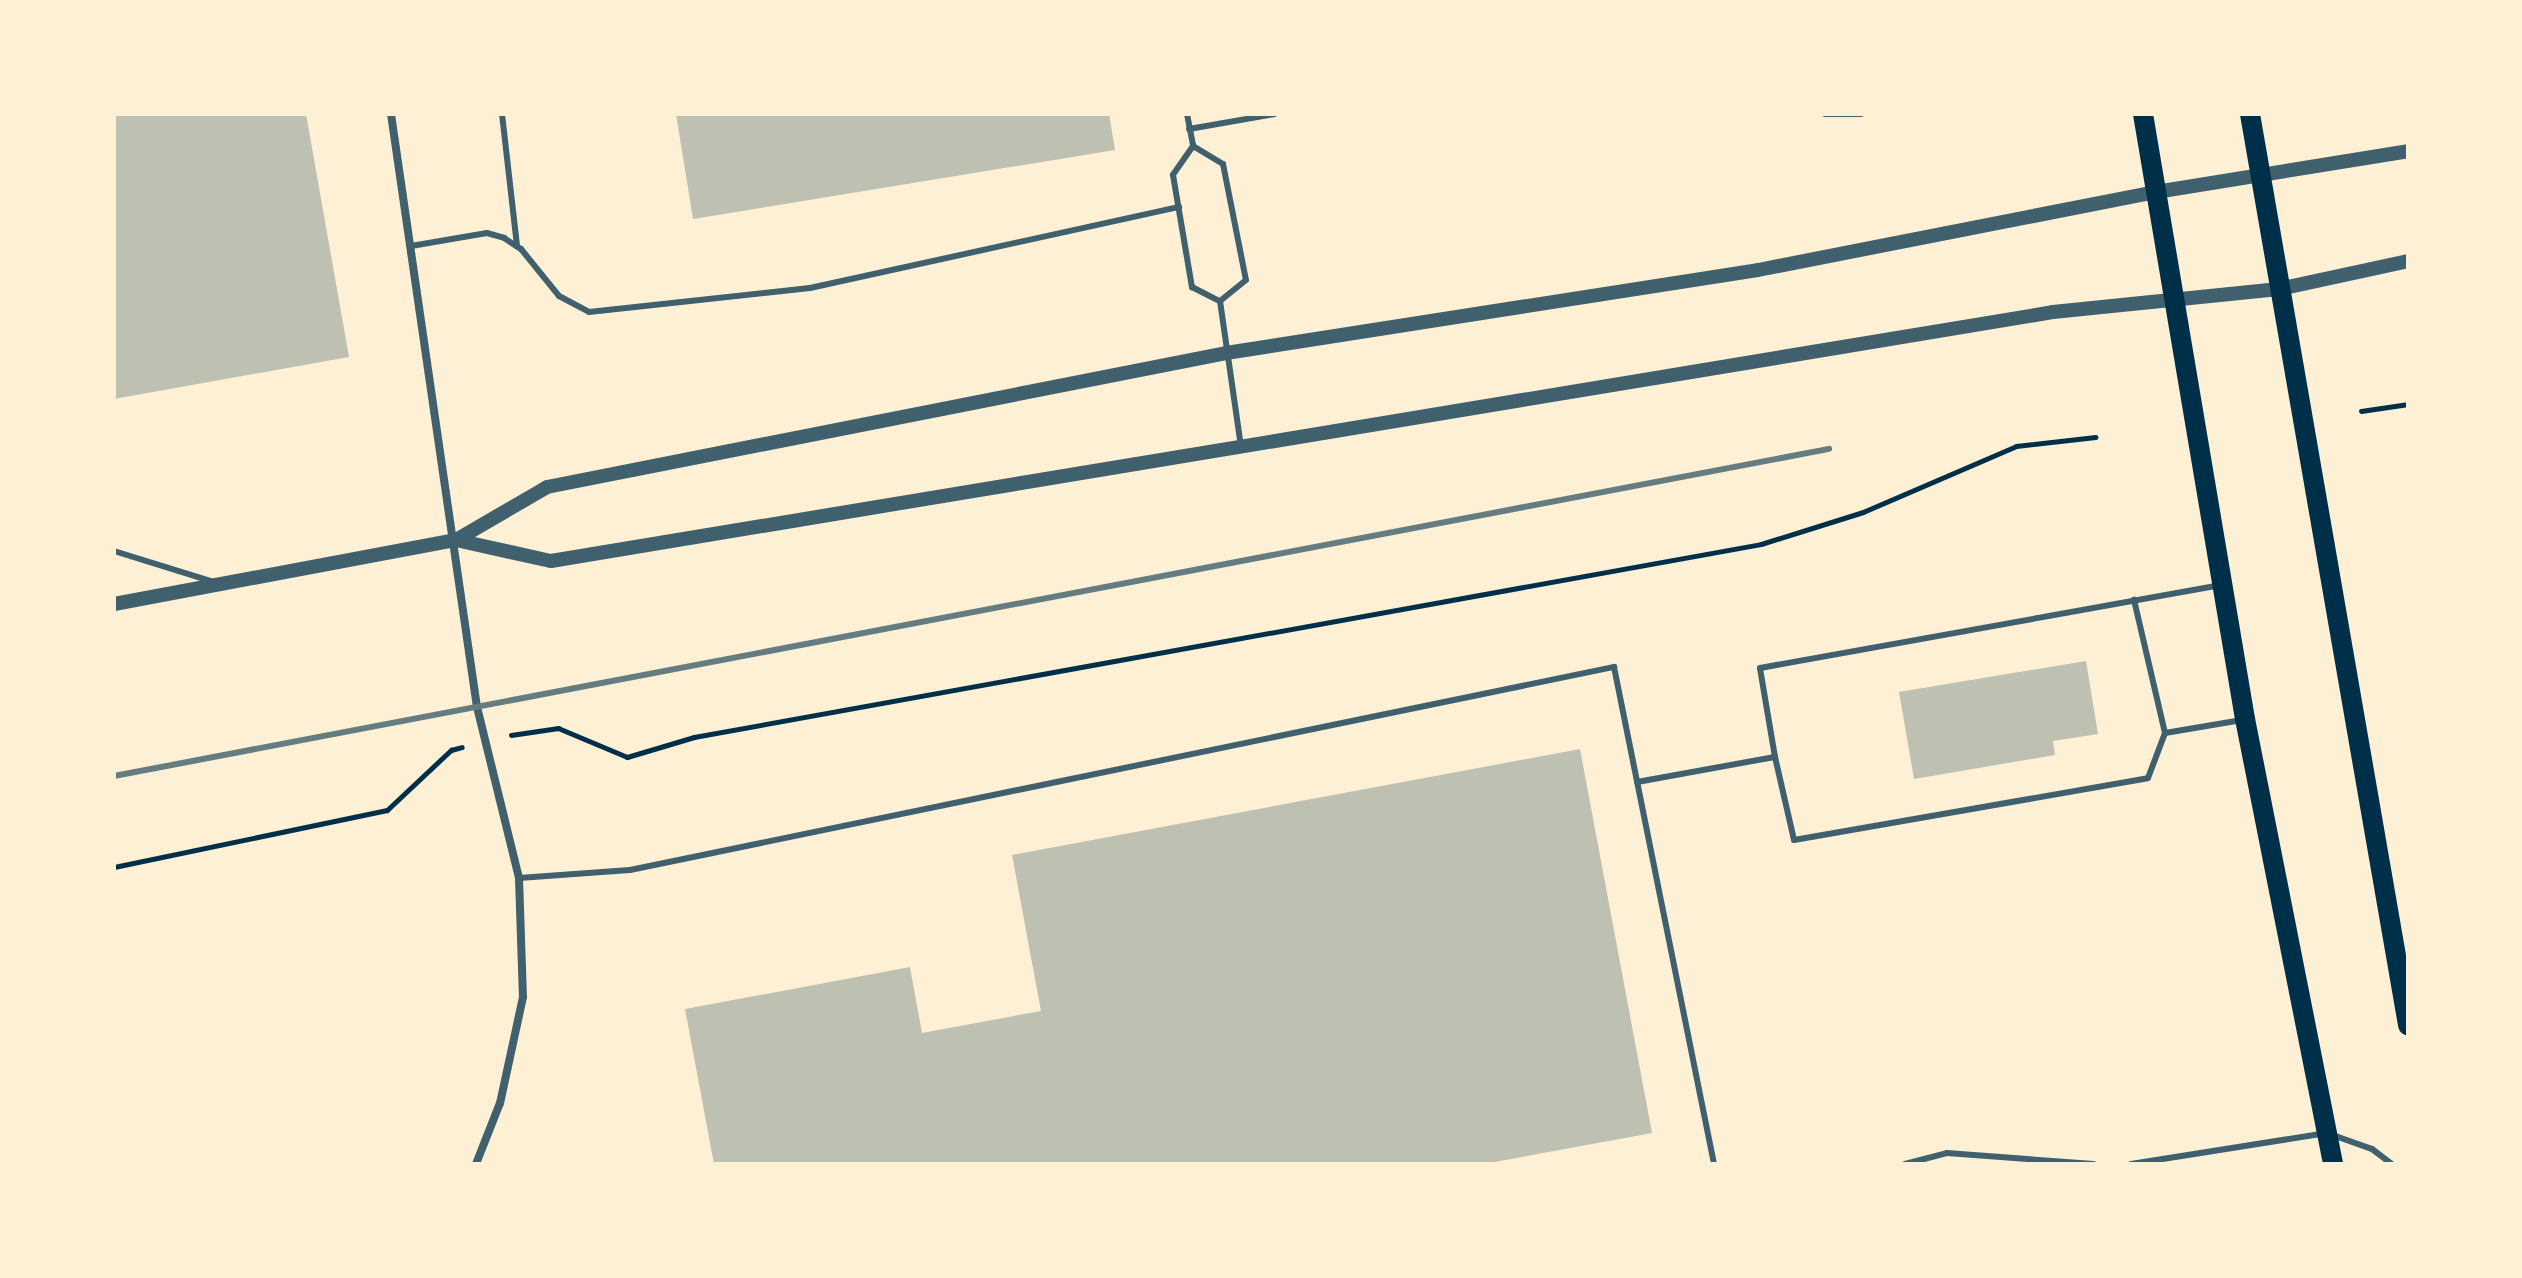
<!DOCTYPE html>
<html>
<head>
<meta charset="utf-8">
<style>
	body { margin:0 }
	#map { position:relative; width:2522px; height:1278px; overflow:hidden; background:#fdf0d5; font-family:"Noto Sans",sans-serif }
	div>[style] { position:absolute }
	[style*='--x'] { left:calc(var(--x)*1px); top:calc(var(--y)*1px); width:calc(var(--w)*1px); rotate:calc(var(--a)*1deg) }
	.building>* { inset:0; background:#bec0b2 }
	.path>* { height:5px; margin:-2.5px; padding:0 2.5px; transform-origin:2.5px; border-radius:2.5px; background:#003049 }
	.service>* { height:6px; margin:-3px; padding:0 3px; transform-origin:3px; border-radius:3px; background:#3f606c }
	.minor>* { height:8px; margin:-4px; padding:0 4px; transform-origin:4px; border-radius:4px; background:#3f606c }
	.tertiary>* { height:14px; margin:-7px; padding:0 7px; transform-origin:7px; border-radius:7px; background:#3f606c }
	.primary>* { height:20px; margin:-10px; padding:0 10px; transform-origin:10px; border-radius:10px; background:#003049 }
	.rail>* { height:6px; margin:-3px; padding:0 3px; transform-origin:3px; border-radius:3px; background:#657d81 }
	span { translate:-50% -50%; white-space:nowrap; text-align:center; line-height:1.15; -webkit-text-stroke:8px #fdf0d5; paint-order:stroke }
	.frame { position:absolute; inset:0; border:116px solid #fdf0d5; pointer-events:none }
</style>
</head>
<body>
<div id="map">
	<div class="building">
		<div style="clip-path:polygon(114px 114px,306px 114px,349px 357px,114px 399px)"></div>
		<div style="clip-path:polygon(676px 114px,1109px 114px,1115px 150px,693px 219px)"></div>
		<div style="clip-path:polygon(2086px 661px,2098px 734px,2053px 741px,2055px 755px,1914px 779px,1899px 692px)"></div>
		<div style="clip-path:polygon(1580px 749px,1652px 1133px,1484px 1164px,714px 1164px,685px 1009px,910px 967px,922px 1033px,1041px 1011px,1012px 855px)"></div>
	</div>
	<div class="path">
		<div style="--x:2361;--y:411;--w:48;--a:-8.5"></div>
		<div style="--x:511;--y:735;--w:48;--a:-8.5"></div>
		<div style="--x:558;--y:728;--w:75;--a:22.8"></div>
		<div style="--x:627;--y:757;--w:70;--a:-16.6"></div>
		<div style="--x:694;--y:737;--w:1084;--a:-10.25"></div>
		<div style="--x:1761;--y:544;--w:107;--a:-17.4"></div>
		<div style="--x:1863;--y:512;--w:167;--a:-23.3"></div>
		<div style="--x:2016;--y:446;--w:80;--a:-6.5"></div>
		<div style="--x:114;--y:867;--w:279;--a:-11.8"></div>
		<div style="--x:387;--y:810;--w:88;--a:-43.2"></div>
		<div style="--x:451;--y:750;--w:11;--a:-15"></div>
	</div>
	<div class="service">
		<div style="--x:502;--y:114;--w:133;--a:83.5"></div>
		<div style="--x:1187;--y:114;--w:33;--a:79"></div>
		<div style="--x:1193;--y:146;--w:35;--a:31"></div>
		<div style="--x:1223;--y:164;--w:118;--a:78.8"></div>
		<div style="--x:1246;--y:280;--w:33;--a:141"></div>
		<div style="--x:1825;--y:114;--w:36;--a:0"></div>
		<div style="--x:1189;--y:129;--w:87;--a:-9.9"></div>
		<div style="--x:1193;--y:146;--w:35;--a:125"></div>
		<div style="--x:1173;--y:175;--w:114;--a:80.4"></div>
		<div style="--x:1192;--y:287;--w:31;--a:27"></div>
		<div style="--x:411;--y:246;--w:77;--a:-9.7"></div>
		<div style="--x:487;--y:233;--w:18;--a:16"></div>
		<div style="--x:504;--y:238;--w:20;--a:33"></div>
		<div style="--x:521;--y:249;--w:60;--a:51"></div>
		<div style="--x:559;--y:296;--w:34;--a:28"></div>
		<div style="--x:589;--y:312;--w:222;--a:-6.2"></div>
		<div style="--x:810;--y:288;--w:378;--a:-12.4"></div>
		<div style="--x:1220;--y:301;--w:147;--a:81.8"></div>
		<div style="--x:114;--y:551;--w:105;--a:17.2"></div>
		<div style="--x:2165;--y:733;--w:78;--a:-9.6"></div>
		<div style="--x:1775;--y:757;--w:85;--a:77.1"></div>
		<div style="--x:1794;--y:840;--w:359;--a:-9.9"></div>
		<div style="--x:2148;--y:778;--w:48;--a:-69.3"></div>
		<div style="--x:2165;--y:733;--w:137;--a:-103.1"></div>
		<div style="--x:1637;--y:782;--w:140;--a:-10.3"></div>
		<div style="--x:1775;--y:757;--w:90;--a:-99.6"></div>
		<div style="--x:1760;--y:668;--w:467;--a:-10.2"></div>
		<div style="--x:519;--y:878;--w:111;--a:-4.1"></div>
		<div style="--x:630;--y:870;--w:1005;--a:-11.66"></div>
		<div style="--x:1614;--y:667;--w:507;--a:78.62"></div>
		<div style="--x:1905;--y:1164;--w:43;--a:-14.7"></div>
		<div style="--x:1947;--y:1153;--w:147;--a:4.3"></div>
		<div style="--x:2131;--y:1164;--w:198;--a:-9"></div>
		<div style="--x:2327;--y:1133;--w:48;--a:19.6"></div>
		<div style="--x:2372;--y:1149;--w:25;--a:37"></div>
	</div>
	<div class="minor">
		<div style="--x:391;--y:114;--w:599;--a:81.75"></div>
		<div style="--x:477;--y:707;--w:176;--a:76.2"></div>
		<div style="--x:519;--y:878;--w:119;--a:88.1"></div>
		<div style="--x:523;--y:997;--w:108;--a:102.2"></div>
		<div style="--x:500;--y:1103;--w:66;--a:111.5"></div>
	</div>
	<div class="tertiary">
		<div style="--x:456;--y:540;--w:97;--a:12.5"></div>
		<div style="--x:551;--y:561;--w:1522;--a:-9.41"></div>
		<div style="--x:2053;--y:312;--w:227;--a:-5.8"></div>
		<div style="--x:2279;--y:289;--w:132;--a:-12.2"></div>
		<div style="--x:114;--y:604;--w:348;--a:-10.6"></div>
		<div style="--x:456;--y:540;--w:105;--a:-30.2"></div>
		<div style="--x:547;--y:487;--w:692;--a:-11.16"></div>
		<div style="--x:1226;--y:353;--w:538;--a:-8.87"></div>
		<div style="--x:1758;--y:270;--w:406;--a:-11.1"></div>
		<div style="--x:2156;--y:192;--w:255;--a:-9.2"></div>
	</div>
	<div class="primary">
		<div style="--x:2143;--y:114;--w:614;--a:80.43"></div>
		<div style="--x:2245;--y:719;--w:454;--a:78.8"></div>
		<div style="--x:2250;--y:114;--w:925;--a:80.16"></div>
	</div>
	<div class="rail">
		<div style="--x:114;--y:776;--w:1746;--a:-10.8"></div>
	</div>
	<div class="frame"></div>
</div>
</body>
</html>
